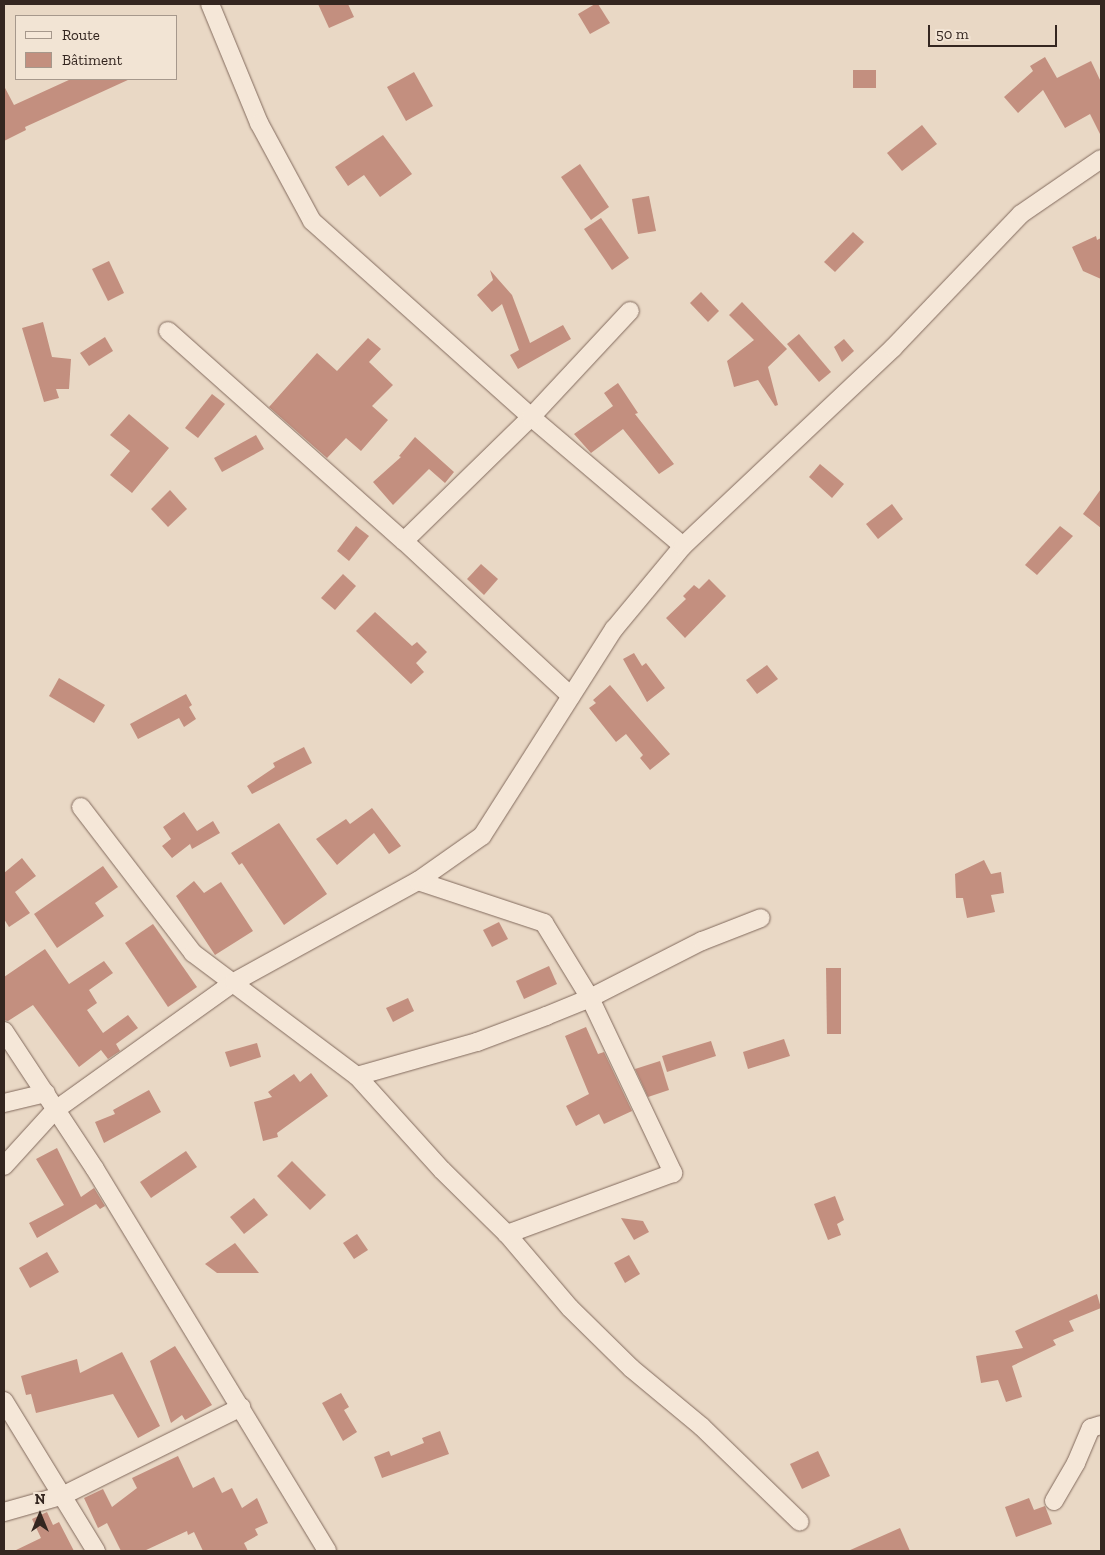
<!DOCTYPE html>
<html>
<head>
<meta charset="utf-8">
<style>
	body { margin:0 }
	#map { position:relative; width:1105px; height:1555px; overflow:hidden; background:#e9d8c5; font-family:"Zilla Slab",serif }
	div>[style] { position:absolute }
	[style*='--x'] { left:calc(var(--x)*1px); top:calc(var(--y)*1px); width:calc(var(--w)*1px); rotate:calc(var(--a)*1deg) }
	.building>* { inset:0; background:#c38f7f }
	.roads { filter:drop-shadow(0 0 1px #826a5d) drop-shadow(0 0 1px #826a5d) }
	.minor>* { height:18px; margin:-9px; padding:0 9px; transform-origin:9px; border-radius:9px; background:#f5e7d8 }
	span { translate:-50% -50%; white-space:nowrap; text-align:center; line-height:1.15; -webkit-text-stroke:4.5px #f2e4d4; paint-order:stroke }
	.frame { position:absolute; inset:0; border:5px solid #342620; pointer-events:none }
	.legend { position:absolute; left:15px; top:15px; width:162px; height:65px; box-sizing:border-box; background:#f2e4d4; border:1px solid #a6988c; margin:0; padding:6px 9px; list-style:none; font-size:15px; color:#342620 }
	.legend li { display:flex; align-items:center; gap:10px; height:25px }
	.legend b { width:25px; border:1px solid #a6988c }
	.north { position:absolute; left:15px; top:1490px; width:50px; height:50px; -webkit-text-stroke:4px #f2e4d4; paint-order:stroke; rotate:0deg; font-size:14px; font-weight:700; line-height:20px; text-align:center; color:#342620 }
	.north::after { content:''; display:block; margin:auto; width:18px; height:22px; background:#342620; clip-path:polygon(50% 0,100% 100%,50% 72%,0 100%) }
	.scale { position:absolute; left:928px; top:25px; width:129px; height:22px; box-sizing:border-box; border:2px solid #342620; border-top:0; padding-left:6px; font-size:15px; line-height:18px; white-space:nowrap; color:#342620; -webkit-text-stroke:4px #f2e4d4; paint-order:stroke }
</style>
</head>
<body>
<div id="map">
	<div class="building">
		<div style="clip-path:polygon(318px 4px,348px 4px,354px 17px,329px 28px)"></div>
		<div style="clip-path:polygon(595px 4px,598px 4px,610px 23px,590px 34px,578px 14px)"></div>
		<div style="clip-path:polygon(1045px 57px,1057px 78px,1091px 61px,1101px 82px,1101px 136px,1090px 114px,1065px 128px,1043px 90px,1018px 113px,1004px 97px,1033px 71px,1030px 66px)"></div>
		<div style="clip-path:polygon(853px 70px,876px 70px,876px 88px,853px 88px)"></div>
		<div style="clip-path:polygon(414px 72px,433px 106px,406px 121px,387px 87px)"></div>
		<div style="clip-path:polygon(71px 79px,130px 79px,25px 127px,26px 130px,4px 141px,4px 86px,14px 105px)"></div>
		<div style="clip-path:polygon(922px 125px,937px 144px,902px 171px,887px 153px)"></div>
		<div style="clip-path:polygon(383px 135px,412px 174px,380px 197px,364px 175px,348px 186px,335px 167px)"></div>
		<div style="clip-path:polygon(580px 164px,609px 207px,591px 220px,561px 177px)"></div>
		<div style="clip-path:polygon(649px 196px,656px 231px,638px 234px,632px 199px)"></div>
		<div style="clip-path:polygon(601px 218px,629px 258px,612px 270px,584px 229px)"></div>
		<div style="clip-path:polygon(853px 232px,864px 242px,835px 272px,824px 262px)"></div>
		<div style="clip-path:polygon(1096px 236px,1097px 240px,1101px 238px,1101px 279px,1083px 271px,1072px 247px)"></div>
		<div style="clip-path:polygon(109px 261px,124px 293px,108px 301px,92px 269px)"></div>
		<div style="clip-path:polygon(490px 270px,512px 295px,530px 343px,563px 325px,571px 339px,518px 369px,510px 355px,519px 350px,502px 304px,492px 312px,477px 295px,493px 280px)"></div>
		<div style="clip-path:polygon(701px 292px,719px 311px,708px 322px,690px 303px)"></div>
		<div style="clip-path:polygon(742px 302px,787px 349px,768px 367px,778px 405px,775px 406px,758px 380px,734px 387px,727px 361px,754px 340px,729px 315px)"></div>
		<div style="clip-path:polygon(43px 322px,52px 357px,71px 359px,69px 389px,56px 389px,59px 398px,44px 402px,22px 328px)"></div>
		<div style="clip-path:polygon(799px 334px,831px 372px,819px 382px,787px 344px)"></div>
		<div style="clip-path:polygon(105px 337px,113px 351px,89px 366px,80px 353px)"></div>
		<div style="clip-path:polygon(368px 338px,381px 349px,369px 362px,393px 385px,372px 406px,388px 420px,361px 451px,346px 438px,327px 458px,269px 407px,317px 353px,337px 371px)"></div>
		<div style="clip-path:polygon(844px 339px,854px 351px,842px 362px,834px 347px)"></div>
		<div style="clip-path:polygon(618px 383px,638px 413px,635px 414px,674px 464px,659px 474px,623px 429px,591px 453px,574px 434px,613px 406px,604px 393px)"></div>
		<div style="clip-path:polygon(212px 394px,225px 404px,198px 438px,185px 428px)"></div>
		<div style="clip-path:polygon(129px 414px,169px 448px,132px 493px,110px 475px,130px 451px,110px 435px)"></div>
		<div style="clip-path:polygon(256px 435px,264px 449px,222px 472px,214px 458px)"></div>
		<div style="clip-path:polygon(415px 437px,454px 472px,445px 483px,429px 469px,393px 505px,373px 482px,401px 457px,399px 456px)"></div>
		<div style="clip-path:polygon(820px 464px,844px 484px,832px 498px,809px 477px)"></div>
		<div style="clip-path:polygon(1101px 489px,1101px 528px,1083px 514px)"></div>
		<div style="clip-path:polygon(170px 490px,187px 509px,168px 527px,151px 509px)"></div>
		<div style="clip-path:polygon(892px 504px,903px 519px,878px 539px,866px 524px)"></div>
		<div style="clip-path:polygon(356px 526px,369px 536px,349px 561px,337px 551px)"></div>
		<div style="clip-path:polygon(1060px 526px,1073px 536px,1037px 575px,1025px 565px)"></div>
		<div style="clip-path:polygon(481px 564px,498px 579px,484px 595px,467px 579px)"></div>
		<div style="clip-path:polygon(343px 574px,356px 586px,335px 610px,321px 598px)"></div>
		<div style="clip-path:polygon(709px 579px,726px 596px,685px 638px,666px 618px,686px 599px,683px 596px,694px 585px,699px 589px)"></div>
		<div style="clip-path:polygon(375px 612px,412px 646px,417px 642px,427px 652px,416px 663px,424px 672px,411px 684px,356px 631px)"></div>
		<div style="clip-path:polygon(634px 653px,642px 666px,646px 663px,665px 688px,647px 702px,623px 659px)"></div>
		<div style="clip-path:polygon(767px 665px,778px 679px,757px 694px,746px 680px)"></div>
		<div style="clip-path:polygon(59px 678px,105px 705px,94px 723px,49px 696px)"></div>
		<div style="clip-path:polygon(610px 685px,670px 754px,650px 770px,640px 758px,643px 755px,626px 734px,616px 742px,589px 708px,596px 703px,593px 700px)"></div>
		<div style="clip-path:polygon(186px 694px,192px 705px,189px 707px,196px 719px,184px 727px,179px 718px,138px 739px,130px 724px)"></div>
		<div style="clip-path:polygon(304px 747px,312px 763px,252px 794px,247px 786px,275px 767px,273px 763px)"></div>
		<div style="clip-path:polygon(372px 808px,401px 846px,389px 854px,374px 833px,337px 865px,316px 839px,346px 819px,350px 824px)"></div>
		<div style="clip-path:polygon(184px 812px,197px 831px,213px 821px,220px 833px,192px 849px,190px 844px,172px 858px,162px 846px,171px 839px,163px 827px)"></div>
		<div style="clip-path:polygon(279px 823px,327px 894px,284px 925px,242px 863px,239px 865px,231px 853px)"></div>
		<div style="clip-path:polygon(22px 858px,36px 876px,15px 892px,30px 913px,9px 927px,4px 919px,4px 873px)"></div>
		<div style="clip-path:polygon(984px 860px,991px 874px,1001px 872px,1004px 893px,991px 895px,995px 912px,967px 918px,963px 898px,956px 898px,955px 874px)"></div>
		<div style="clip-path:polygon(103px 866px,118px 887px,95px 903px,104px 916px,57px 948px,34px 914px)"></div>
		<div style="clip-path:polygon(194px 881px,204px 893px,221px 882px,253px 931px,215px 955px,176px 896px)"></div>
		<div style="clip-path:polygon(499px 922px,508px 939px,492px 947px,483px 930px)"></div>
		<div style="clip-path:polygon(153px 924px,197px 987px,168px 1007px,125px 943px)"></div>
		<div style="clip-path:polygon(45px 949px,69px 984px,104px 961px,113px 973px,89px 990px,97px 1003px,87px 1010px,103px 1033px,128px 1015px,138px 1028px,116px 1044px,120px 1051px,108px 1059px,101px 1050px,79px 1067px,33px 1005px,8px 1021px,4px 1020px,4px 977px)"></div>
		<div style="clip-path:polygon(549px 966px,557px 984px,524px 999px,516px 981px)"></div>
		<div style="clip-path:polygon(826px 968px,841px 968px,841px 1034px,827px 1034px)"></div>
		<div style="clip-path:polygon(408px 998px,414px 1011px,393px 1022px,386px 1008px)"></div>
		<div style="clip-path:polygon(586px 1027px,598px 1054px,604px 1052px,632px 1111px,604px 1124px,599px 1114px,576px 1126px,566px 1106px,589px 1094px,565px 1036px)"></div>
		<div style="clip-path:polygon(784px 1039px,790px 1056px,748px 1069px,743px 1052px)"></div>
		<div style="clip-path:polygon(711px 1041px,716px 1056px,667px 1072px,662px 1056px)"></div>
		<div style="clip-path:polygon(257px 1043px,261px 1057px,230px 1067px,225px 1052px)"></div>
		<div style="clip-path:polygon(660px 1061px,669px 1090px,648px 1097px,635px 1069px)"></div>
		<div style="clip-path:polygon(311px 1073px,328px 1096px,277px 1133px,278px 1137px,263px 1141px,254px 1102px,272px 1097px,268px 1092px,294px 1074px,300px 1082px)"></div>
		<div style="clip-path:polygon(149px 1090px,161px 1112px,104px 1143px,95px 1122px,115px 1114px,113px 1110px)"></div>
		<div style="clip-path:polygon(57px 1148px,81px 1197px,94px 1188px,105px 1206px,100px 1209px,96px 1204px,37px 1238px,29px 1223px,64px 1205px,36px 1159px)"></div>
		<div style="clip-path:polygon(186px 1151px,197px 1167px,151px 1198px,140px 1182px)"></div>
		<div style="clip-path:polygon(292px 1161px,326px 1195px,310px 1210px,277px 1176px)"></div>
		<div style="clip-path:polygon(835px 1196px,844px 1220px,837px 1224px,841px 1235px,828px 1240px,814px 1204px)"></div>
		<div style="clip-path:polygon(254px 1198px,268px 1215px,244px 1234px,230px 1217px)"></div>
		<div style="clip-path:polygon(621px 1218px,643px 1221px,649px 1232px,634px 1240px)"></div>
		<div style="clip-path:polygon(357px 1234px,368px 1250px,354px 1259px,343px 1243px)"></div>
		<div style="clip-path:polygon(235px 1243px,259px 1273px,217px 1273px,205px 1264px)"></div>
		<div style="clip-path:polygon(47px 1252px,59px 1272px,30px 1288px,19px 1268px)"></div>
		<div style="clip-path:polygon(629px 1255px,640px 1274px,625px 1283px,614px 1263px)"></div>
		<div style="clip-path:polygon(1097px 1294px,1101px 1308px,1069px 1321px,1074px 1331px,1053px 1340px,1056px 1345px,1012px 1366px,1022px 1397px,1006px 1402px,998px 1380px,981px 1383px,976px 1356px,1023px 1348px,1015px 1331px)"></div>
		<div style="clip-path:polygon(175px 1346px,212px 1405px,185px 1420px,182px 1415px,171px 1423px,150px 1361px)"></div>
		<div style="clip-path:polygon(122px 1352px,160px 1426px,138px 1438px,113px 1394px,36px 1413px,31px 1394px,26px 1395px,21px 1376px,77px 1359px,80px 1373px)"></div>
		<div style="clip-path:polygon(341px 1393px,349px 1407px,344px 1410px,357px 1432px,343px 1441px,322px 1403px)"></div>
		<div style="clip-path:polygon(440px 1431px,449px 1454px,382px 1478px,374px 1457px,389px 1451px,391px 1456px,424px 1443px,422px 1438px)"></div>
		<div style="clip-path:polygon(818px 1451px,830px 1476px,802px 1489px,790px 1464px)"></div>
		<div style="clip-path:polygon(178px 1456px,193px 1488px,214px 1477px,222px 1493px,232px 1488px,242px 1508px,257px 1498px,268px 1523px,255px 1529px,258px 1535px,244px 1543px,248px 1551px,203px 1551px,194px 1532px,188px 1535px,187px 1531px,144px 1551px,121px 1551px,107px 1523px,98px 1528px,84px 1498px,103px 1489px,112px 1507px,137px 1488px,132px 1478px)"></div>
		<div style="clip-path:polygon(1029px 1498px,1034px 1510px,1045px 1506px,1052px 1524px,1016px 1537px,1005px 1507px)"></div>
		<div style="clip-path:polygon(47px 1512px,53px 1525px,59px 1522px,74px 1551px,14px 1551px,41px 1538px,32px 1519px)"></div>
		<div style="clip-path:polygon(900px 1528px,910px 1551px,848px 1551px)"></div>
	</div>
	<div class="roads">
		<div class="minor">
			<div style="--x:210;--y:4;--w:129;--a:67.6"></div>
			<div style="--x:259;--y:123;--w:111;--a:61.6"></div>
			<div style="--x:312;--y:221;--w:294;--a:41.8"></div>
			<div style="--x:531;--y:417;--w:199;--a:40.3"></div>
			<div style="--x:168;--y:331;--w:316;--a:41.7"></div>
			<div style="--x:404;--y:541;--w:228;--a:42.9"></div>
			<div style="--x:404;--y:541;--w:177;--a:-44.3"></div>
			<div style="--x:531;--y:417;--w:145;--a:-47"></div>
			<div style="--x:81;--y:807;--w:184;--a:52.5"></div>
			<div style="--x:193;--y:953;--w:205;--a:36.9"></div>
			<div style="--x:357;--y:1076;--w:127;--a:47.9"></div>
			<div style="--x:442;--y:1170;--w:91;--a:44.6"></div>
			<div style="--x:507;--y:1234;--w:97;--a:49.6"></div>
			<div style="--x:570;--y:1308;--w:86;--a:44.5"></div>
			<div style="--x:631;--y:1368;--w:92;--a:39.7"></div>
			<div style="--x:702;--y:1427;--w:136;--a:44.1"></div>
			<div style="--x:418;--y:881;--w:133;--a:18.4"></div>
			<div style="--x:544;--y:923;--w:88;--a:58.5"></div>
			<div style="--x:590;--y:998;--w:194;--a:64.6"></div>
			<div style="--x:673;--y:1173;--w:177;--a:159.8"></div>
			<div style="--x:4;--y:1031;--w:165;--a:56.6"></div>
			<div style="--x:95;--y:1169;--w:447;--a:58.7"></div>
			<div style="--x:357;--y:1076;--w:125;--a:-15.8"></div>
			<div style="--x:477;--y:1042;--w:74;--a:-20.6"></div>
			<div style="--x:546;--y:1016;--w:48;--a:-22.2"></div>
			<div style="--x:590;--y:998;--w:126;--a:-27"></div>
			<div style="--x:702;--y:941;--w:63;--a:-21.3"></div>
			<div style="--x:4;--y:1103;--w:43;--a:-13.4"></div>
			<div style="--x:4;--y:1166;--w:74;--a:-47.7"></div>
			<div style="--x:54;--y:1111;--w:221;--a:-35.6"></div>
			<div style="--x:234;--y:982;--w:210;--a:-28.8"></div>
			<div style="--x:418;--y:881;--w:78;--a:-35.1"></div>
			<div style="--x:482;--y:836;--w:246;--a:-57.5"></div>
			<div style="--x:614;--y:629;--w:108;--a:-50.3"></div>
			<div style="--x:683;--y:546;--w:289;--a:-43.3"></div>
			<div style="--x:893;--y:348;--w:185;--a:-46.3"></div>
			<div style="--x:1021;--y:214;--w:97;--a:-34.5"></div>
			<div style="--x:4;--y:1401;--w:176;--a:58.5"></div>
			<div style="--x:1054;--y:1501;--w:44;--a:-59.9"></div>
			<div style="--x:1076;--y:1463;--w:38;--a:-67"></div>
			<div style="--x:1091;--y:1428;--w:10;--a:-17"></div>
			<div style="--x:4;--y:1512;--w:62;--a:-15.8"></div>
			<div style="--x:64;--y:1495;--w:198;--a:-26.4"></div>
		</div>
	</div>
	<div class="frame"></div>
	<ul class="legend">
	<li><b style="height:6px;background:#f5e7d8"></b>Route</li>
	<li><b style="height:14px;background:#c38f7f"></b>Bâtiment</li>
	</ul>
	<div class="north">N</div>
	<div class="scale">50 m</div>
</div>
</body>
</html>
